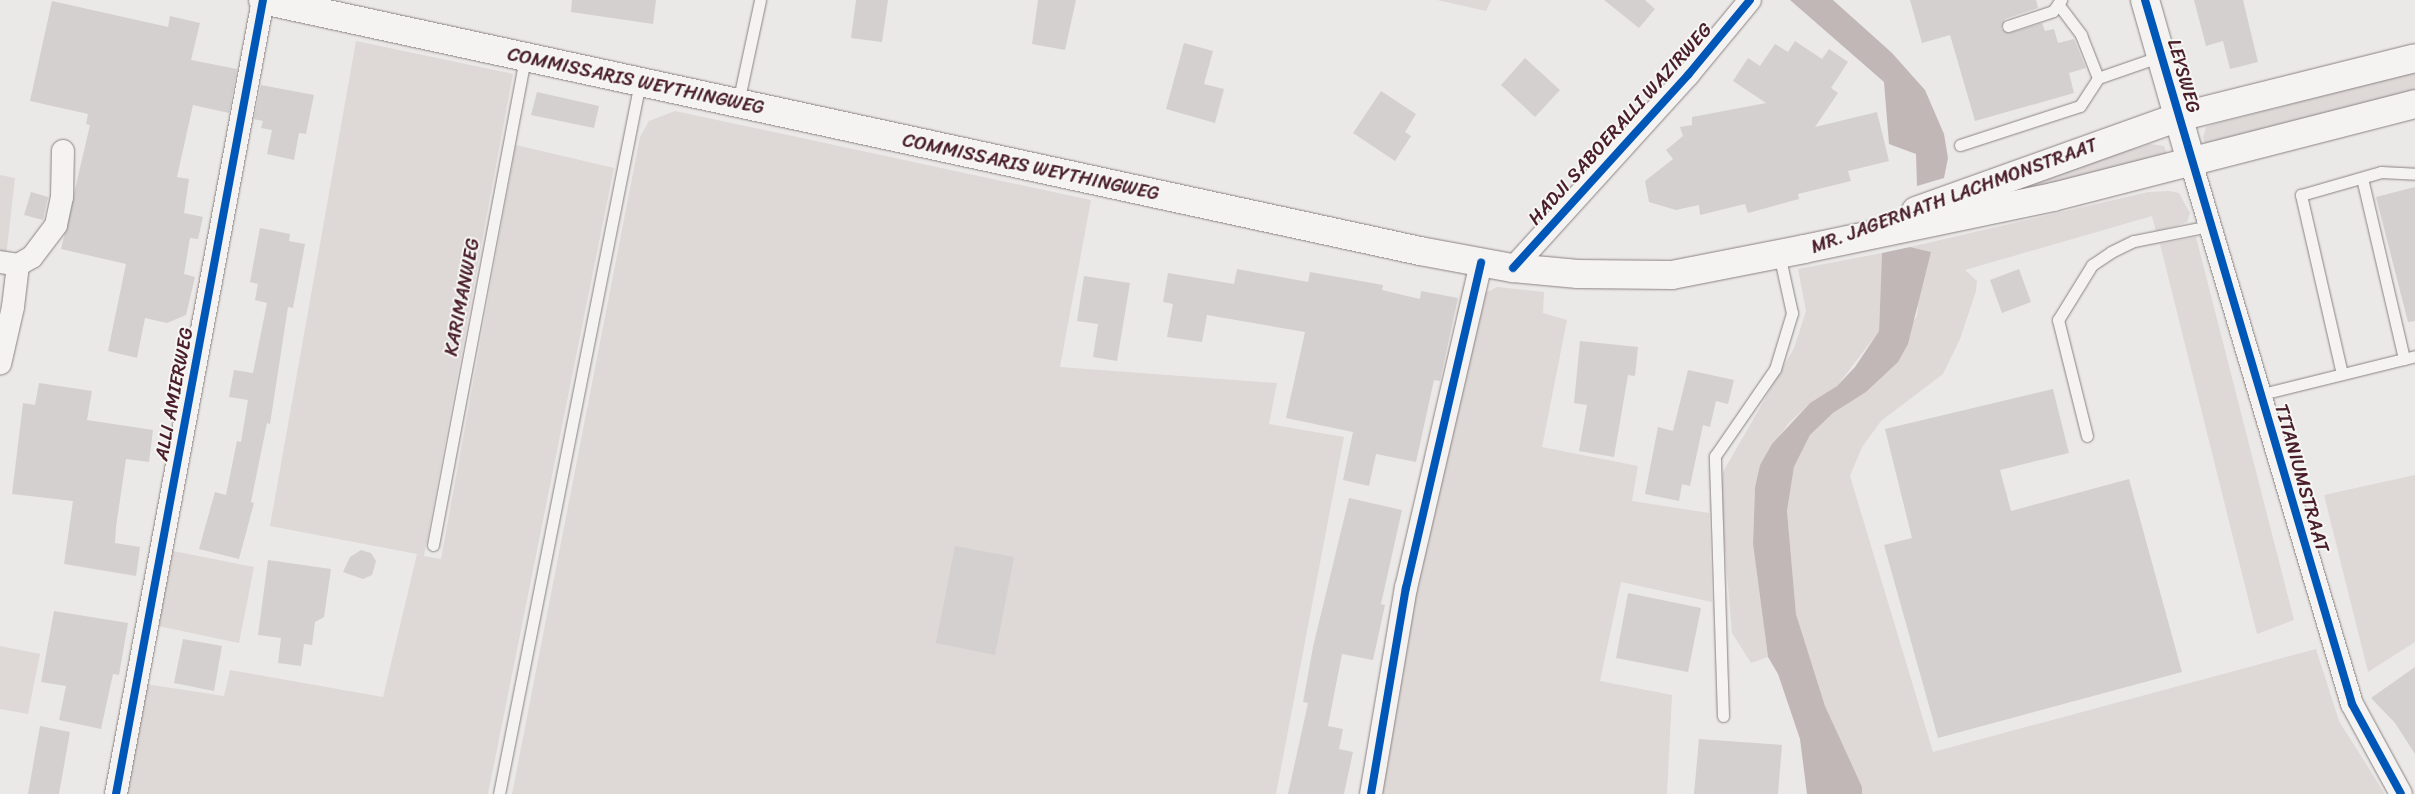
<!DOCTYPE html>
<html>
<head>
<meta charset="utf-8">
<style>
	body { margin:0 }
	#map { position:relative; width:2415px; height:794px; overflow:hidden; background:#ebe9e7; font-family:Sriracha,sans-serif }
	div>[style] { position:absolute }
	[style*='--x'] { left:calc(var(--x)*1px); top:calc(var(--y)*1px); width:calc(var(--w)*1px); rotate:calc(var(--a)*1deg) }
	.green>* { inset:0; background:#ded8d7 }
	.water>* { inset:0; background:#c2b7b7 }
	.building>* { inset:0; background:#d3d0cf }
	.roads { filter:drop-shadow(0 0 1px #8b8283) drop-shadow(0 0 1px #8b8283) }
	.service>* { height:11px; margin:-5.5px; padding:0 5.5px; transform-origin:5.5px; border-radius:5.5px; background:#f4f3f1 }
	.minor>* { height:22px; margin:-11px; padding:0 11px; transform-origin:11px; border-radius:11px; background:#f4f3f1 }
	.tertiary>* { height:28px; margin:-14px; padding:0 14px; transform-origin:14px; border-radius:14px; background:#f4f3f1 }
	.secondary>* { height:28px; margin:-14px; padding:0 14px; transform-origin:14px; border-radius:14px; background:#f4f3f1 }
	.cycleway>* { height:8px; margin:-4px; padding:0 4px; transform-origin:4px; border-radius:4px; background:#0057b8 }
	span { translate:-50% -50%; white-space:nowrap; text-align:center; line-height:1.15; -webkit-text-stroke:4px #f6f6f2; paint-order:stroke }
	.street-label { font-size:19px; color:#4a1f2b }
</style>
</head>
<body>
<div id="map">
	<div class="green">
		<div style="clip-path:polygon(1437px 0,1491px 0,1486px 11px)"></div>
		<div style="clip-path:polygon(356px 41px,513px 74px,424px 556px,441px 559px,516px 145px,614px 168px,488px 794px,125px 794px,146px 684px,224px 696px,230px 670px,383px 697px,417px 554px,270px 526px)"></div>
		<div style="clip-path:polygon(2415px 72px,2415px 93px,2205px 144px,2203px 138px,2206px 127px,2218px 123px)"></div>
		<div style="clip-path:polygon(675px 111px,1091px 200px,1060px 367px,1277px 383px,1269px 424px,1344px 437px,1276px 794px,512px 794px,640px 137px,649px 121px)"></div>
		<div style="clip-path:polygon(2150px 144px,2164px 146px,2167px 154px,2019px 194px,2012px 185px)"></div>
		<div style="clip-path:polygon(0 175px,15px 178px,6px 257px,0 256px)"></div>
		<div style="clip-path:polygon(2170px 191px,2179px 193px,2190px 213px,2187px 222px,2179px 225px,2156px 231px,2152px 216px,1965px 270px,1977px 281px,1976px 291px,1960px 339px,1943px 374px,1881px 421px,1862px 447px,1850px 476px,1933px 752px,2316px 649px,2339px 721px,2385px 794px,1862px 794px,1825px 706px,1796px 614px,1787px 511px,1794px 467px,1810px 435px,1833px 413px,1866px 392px,1917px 316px,1920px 287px,1931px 252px,1910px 247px,2148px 192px)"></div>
		<div style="clip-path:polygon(2196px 237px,2294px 620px,2257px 634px,2160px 244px)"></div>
		<div style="clip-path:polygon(1882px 253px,1879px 331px,1837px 386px,1810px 403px,1788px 424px,1760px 465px,1755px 487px,1753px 544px,1768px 657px,1751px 663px,1732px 633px,1721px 502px,1723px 472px,1794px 348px,1806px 311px,1798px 269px)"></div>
		<div style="clip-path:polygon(1497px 287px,1544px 292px,1543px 313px,1567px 320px,1542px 447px,1638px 466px,1632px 501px,1709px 513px,1712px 602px,1621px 582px,1600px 681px,1672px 695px,1667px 794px,1380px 794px,1415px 590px,1483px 294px)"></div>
		<div style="clip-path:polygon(2415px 475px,2415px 642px,2368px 672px,2324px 495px)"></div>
		<div style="clip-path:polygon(173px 551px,254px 567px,239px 643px,158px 626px)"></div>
		<div style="clip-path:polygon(0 646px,40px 654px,28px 714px,0 709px)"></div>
	</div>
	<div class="water">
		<div style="clip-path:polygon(1790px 0,1833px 0,1892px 53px,1925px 90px,1944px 134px,1948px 158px,1944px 178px,1917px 186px,1916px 154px,1889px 144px,1884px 82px)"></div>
		<div style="clip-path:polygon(1910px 247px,1931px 252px,1908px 344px,1898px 362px,1866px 392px,1833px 413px,1810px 435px,1794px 467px,1787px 511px,1796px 614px,1825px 706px,1862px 787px,1862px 794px,1807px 794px,1800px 739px,1778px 674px,1768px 657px,1753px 544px,1755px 487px,1760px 465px,1772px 444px,1810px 403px,1837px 386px,1855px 367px,1879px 331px,1882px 253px)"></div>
	</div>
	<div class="building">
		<div style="clip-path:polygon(572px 0,656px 0,653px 24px,571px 12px)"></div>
		<div style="clip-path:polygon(856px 0,888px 0,882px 42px,851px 38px)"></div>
		<div style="clip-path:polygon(1038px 0,1076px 0,1065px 50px,1032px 44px)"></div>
		<div style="clip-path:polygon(1604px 0,1645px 0,1655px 9px,1639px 28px)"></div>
		<div style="clip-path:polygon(1910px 0,2036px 0,2038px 8px,2005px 19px,2001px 29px,2010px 33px,2042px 23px,2045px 31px,2054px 29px,2058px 43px,2074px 39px,2086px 68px,2069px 73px,2074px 93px,1975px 121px,1950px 35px,1922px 43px)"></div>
		<div style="clip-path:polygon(2194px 0,2243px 0,2258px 62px,2230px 69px,2223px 41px,2206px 46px)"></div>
		<div style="clip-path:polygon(52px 1px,168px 27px,170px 16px,200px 23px,191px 60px,237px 69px,229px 113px,193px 105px,177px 177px,189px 179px,184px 213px,203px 217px,198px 239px,190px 238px,184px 274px,195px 277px,186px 315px,167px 323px,145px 318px,137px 358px,108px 351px,126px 264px,61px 249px,90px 125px,86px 124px,88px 114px,30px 101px)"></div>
		<div style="clip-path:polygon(1795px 41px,1822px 59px,1829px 49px,1848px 62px,1831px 88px,1838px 93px,1815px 127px,1877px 112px,1889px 161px,1848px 171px,1851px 181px,1798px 194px,1799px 199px,1748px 213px,1745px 204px,1700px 215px,1699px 205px,1676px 210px,1649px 202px,1645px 181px,1673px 159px,1666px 150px,1683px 136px,1680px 127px,1692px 125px,1692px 117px,1766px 103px,1733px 81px,1748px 58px,1760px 66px,1775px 44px,1788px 52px)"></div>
		<div style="clip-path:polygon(1184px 43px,1213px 51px,1204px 84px,1224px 89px,1215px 123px,1166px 109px)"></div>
		<div style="clip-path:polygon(1525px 58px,1560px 90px,1535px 117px,1501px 85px)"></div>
		<div style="clip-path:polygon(261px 85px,314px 95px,306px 134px,299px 133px,294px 160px,267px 154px,272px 130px,261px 128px,263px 121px,254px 119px)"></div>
		<div style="clip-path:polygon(1381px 91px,1416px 114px,1405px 132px,1411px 136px,1395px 161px,1353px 133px)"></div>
		<div style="clip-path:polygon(537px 92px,599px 106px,594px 128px,531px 115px)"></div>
		<div style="clip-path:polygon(2415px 187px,2415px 321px,2408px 322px,2376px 197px)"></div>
		<div style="clip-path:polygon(31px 192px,48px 197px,43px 220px,24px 215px)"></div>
		<div style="clip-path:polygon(260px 228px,290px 234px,289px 241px,305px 244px,293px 308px,288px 307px,270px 424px,267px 423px,251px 502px,254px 503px,239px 559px,199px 549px,215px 492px,226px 495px,237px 441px,241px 442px,248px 400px,229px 397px,234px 370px,253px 373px,267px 303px,255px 300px,258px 284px,250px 282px)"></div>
		<div style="clip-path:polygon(1237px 269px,1308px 282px,1310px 272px,1383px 285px,1382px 290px,1420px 299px,1421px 291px,1458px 298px,1440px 381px,1434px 380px,1416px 462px,1376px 454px,1369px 486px,1343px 480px,1353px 432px,1286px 418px,1305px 332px,1207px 315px,1202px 342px,1167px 337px,1173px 304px,1163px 302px,1168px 273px,1234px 284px)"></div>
		<div style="clip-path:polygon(2019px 269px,2031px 302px,2002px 313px,1990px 280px)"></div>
		<div style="clip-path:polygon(1084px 276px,1130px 283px,1117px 361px,1093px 357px,1098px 324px,1077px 321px)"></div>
		<div style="clip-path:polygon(1580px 341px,1638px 347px,1635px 376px,1628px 375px,1614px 457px,1579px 451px,1587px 405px,1574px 403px)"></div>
		<div style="clip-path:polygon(1688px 370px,1734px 380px,1728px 404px,1716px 401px,1710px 427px,1703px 425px,1690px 486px,1682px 484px,1679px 501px,1645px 494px,1658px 427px,1673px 431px)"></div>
		<div style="clip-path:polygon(39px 383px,92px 391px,87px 420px,153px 430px,149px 462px,126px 459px,116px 527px,115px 543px,140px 547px,136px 576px,64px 564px,73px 501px,12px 494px,23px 403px,35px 405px)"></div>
		<div style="clip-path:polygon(2053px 389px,2069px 453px,2000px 470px,2011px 511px,2129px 479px,2182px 672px,1938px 738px,1884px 545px,1912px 538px,1885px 429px)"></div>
		<div style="clip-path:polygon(1349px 498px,1402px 510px,1381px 604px,1385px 605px,1373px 660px,1342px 654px,1328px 726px,1343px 729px,1339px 749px,1353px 752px,1344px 794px,1288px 794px,1308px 703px,1303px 702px,1313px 647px)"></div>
		<div style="clip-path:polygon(955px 546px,1014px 557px,995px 655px,936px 643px)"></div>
		<div style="clip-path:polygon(361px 550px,371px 553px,376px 561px,372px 575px,363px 579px,343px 572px,350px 557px)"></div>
		<div style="clip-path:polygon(268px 560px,331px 569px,324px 617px,315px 622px,312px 645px,304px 644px,301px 666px,278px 663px,281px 638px,258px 635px)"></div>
		<div style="clip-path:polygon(1628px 593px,1701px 608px,1688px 672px,1616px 658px)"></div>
		<div style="clip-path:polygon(54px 611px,128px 623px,119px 675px,113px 674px,101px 729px,59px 720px,66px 686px,41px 682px)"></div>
		<div style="clip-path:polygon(183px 639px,222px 646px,214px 691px,174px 683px)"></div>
		<div style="clip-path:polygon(2415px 667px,2415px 754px,2395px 723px,2371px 698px)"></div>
		<div style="clip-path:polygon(40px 726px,70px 732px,59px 794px,28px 794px)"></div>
		<div style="clip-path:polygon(1699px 739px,1782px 745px,1778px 794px,1694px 794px)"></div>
	</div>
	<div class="roads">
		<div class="service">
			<div style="--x:2058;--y:4;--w:39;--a:53"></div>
			<div style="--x:2081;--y:35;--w:46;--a:68.4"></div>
			<div style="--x:2008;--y:26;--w:47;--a:-18.4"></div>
			<div style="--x:2053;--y:11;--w:14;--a:-54"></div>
			<div style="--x:738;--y:103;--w:105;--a:-77.9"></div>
			<div style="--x:1960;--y:145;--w:126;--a:-18"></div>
			<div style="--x:2080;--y:106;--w:33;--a:-57"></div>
			<div style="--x:2098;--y:78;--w:67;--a:-19.2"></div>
			<div style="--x:2362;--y:178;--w:186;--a:76.9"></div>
			<div style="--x:2342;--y:374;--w:184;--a:-102.9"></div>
			<div style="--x:2301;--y:195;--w:83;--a:-16"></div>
			<div style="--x:2381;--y:172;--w:34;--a:3"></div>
			<div style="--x:2262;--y:394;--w:158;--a:-13.9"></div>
			<div style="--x:2087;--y:436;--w:120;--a:-104"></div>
			<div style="--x:2058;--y:320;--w:65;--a:-58.3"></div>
			<div style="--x:2092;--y:265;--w:23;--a:-34"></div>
			<div style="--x:2111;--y:252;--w:25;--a:-26"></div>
			<div style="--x:2134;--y:241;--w:77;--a:-11.2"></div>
			<div style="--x:433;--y:545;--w:498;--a:-79.3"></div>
			<div style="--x:1723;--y:716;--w:260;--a:-91.8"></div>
			<div style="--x:1715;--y:456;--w:106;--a:-55.4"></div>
			<div style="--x:1775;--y:369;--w:59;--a:-73.1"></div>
			<div style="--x:1792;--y:313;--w:60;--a:-102.4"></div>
			<div style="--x:499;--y:794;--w:726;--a:-78.8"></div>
		</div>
		<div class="minor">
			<div style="--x:2191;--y:162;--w:565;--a:73.46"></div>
			<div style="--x:2352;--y:704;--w:102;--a:61.4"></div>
			<div style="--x:0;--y:262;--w:18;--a:9"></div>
			<div style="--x:18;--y:265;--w:42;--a:96.8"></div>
			<div style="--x:13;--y:307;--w:58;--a:102.8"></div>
			<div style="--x:18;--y:265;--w:16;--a:-30"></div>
			<div style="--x:32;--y:257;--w:40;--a:-53"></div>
			<div style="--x:56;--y:225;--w:29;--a:-78"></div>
			<div style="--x:62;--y:197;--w:46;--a:-88.8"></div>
			<div style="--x:1513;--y:268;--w:261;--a:-47.8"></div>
			<div style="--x:1688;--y:75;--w:97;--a:-50.4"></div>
			<div style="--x:116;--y:794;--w:807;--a:-79.51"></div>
			<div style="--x:1371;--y:794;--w:209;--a:-80.4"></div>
			<div style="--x:1406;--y:588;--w:334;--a:-77"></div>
		</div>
		<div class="tertiary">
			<div style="--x:2145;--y:0;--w:168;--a:74.1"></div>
		</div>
		<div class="secondary">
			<div style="--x:263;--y:0;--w:1184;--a:12.24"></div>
			<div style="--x:1420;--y:251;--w:95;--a:10.4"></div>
			<div style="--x:1513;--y:268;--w:65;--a:5.3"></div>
			<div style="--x:1578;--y:274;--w:94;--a:0.6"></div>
			<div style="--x:1672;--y:275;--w:135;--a:-11.1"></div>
			<div style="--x:1804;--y:249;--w:254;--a:-11.8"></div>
			<div style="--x:2053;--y:197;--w:374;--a:-14.4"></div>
			<div style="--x:1916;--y:211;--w:279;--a:-19.7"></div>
			<div style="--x:2179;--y:117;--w:243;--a:-14"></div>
		</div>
	</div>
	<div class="cycleway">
		<div style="--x:2145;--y:0;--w:734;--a:73.61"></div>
		<div style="--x:2352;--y:704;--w:102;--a:61.4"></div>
		<div style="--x:1513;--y:268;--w:261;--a:-47.8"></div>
		<div style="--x:1688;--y:75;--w:97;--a:-50.4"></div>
		<div style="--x:116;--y:794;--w:807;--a:-79.51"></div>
		<div style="--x:1371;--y:794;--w:209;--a:-80.4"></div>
		<div style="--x:1406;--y:588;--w:334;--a:-77"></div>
	</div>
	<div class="street-label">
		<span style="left:2184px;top:76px;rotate:74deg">LEYSWEG</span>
		<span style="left:636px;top:81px;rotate:12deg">COMMISSARIS WEYTHINGWEG</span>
		<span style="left:1620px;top:124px;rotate:-48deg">HADJI SABOERALLI WAZIRWEG</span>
		<span style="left:1031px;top:167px;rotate:12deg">COMMISSARIS WEYTHINGWEG</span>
		<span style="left:1954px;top:196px;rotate:-20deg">MR. JAGERNATH LACHMONSTRAAT</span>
		<span style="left:462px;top:297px;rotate:-79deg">KARIMANWEG</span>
		<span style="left:174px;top:394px;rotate:-79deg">ALLI AMIERWEG</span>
		<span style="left:2302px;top:478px;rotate:74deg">TITANIUMSTRAAT</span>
	</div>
</div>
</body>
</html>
